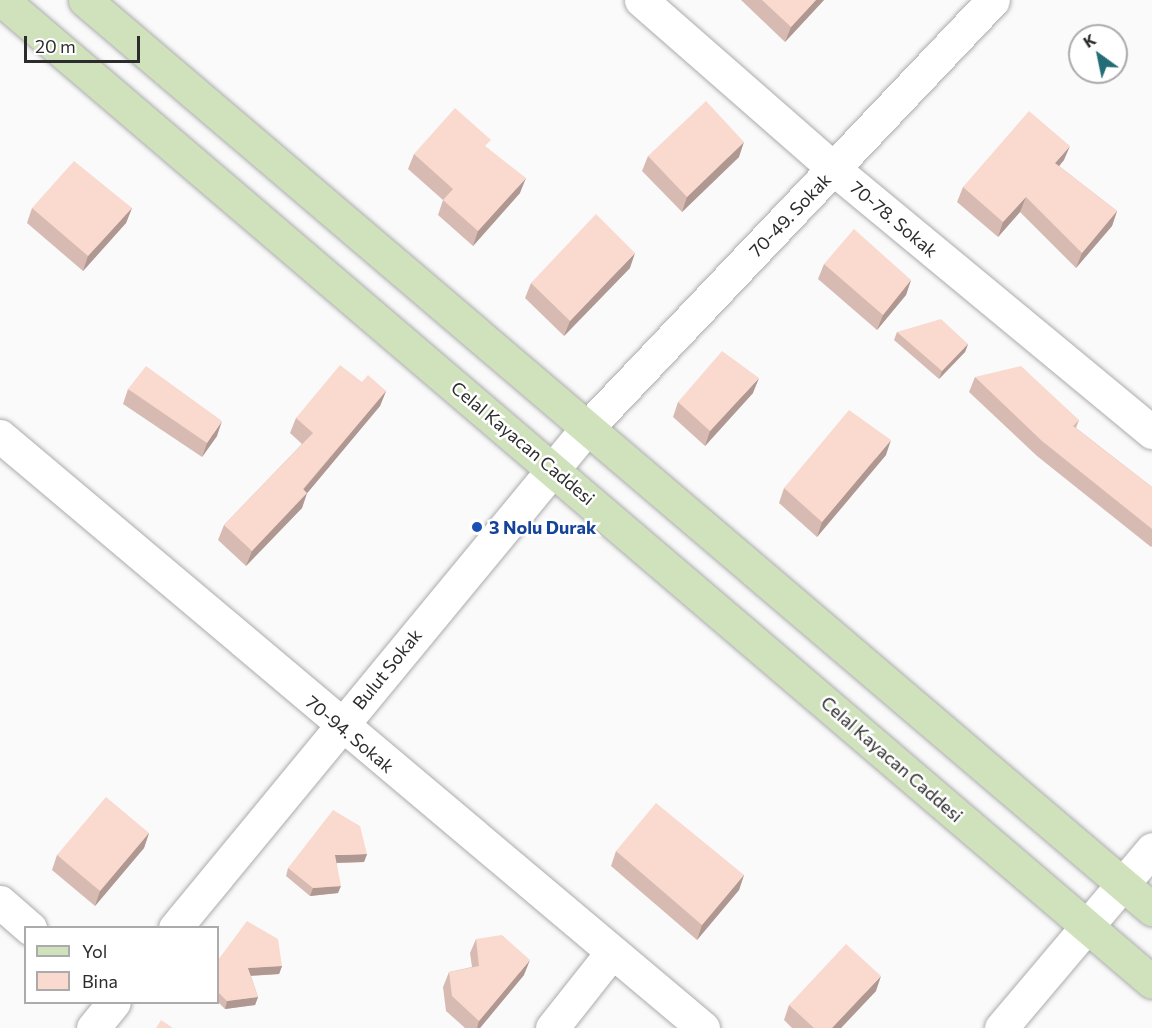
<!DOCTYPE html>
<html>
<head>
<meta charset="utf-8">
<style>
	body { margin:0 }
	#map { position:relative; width:1152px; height:1028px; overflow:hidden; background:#fafafb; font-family:Commissioner,sans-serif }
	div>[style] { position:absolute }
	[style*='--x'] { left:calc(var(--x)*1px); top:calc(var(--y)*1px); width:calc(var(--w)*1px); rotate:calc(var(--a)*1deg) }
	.roads { filter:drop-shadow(0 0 2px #acacad) drop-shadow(0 0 2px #acacad) }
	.street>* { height:33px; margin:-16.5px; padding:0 16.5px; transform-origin:16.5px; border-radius:16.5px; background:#fff }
	.secondary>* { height:33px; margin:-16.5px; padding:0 16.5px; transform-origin:16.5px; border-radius:16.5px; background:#cfe2bb }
	.wall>* { inset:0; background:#d7bbb2 }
	.shaded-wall>* { inset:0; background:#af9891 }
	.building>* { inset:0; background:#fad9cf }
	.dots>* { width:16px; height:16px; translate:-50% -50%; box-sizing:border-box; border:3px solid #fff; border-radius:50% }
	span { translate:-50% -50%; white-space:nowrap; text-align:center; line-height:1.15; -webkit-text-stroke:5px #fff; paint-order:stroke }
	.street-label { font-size:18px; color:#2c2c2d }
	.transit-label { font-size:18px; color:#164399; font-weight:700 }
	.left { translate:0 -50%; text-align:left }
	.legend { position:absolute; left:24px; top:926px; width:195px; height:78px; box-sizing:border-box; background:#fff; border:2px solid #ababab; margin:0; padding:8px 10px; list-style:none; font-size:18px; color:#2c2c2d }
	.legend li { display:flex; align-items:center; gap:12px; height:30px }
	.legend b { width:30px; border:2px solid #ababab }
	.north { position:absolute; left:1068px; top:24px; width:60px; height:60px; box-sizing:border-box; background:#fff; border:2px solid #ababab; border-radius:50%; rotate:327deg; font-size:16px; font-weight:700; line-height:24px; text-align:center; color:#2c2c2d }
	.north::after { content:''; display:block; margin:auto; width:21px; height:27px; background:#236d77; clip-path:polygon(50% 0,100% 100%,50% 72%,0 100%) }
	.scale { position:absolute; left:24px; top:36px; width:116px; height:27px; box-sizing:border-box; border:3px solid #2c2c2d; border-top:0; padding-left:8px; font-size:18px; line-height:21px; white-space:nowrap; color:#2c2c2d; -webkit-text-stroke:4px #fff; paint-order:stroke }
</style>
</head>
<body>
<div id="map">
	<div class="roads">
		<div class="street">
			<div style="--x:641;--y:0;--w:257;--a:41.2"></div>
			<div style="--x:834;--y:169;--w:413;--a:39.6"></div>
			<div style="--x:0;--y:436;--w:919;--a:40.1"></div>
			<div style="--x:0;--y:902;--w:40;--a:41"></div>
			<div style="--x:175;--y:928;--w:646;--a:-50.52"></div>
			<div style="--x:586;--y:429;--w:591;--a:-46.51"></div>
			<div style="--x:93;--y:1028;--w:33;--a:-51"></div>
			<div style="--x:552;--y:1028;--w:97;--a:-51.7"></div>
			<div style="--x:1001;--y:1028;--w:234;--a:-49.8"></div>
		</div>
		<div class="secondary">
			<div style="--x:2;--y:0;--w:1512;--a:40.49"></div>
			<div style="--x:85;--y:0;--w:1402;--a:40.43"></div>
		</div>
	</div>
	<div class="wall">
		<div style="clip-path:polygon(741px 0,824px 0,785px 42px)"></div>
		<div style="clip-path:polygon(488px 148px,520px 193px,473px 246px,438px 215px,443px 200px,408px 169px,414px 154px)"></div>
		<div style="clip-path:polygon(648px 156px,739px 157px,682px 212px,642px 171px)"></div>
		<div style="clip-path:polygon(1064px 160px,1059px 166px,1117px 211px,1112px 226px,1076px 268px,1020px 212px,998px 237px,957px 202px,963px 187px)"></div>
		<div style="clip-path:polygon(32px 208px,132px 208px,126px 223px,83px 271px,27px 223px)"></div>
		<div style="clip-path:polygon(824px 264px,911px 280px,906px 295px,877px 330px,818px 279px)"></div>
		<div style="clip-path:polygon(630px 268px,564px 336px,525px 298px,531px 283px)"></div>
		<div style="clip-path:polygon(897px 332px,968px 344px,965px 352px,939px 379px,894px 340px)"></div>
		<div style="clip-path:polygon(975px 377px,1079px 420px,1076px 428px,1152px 487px,1152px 546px,1151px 547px,1037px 456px,969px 392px)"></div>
		<div style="clip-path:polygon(362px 382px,386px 391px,380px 406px,307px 493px,302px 508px,246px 566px,218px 540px,224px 525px,302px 444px,290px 433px,296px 418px)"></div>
		<div style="clip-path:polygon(128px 389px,217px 436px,202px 457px,123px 404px)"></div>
		<div style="clip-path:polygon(753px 393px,705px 446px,673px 417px,678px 402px)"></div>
		<div style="clip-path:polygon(886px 455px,817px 537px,779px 503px,784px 488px)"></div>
		<div style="clip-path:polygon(149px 833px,144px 848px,95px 906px,52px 870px,57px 855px)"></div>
		<div style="clip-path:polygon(616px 851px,744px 875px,739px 890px,697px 940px,611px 866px)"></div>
		<div style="clip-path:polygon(367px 854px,364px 862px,337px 863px,338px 893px,310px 896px,286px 876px,288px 868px)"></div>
		<div style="clip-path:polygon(476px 939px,524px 975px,480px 1028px,465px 1028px,446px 1011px,443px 987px,449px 972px,472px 967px,470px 953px)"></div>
		<div style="clip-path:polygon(218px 960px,282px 966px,279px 974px,251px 976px,258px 997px,255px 1005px,225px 1009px,218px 1002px)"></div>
		<div style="clip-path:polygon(876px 991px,841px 1028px,792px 1028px,784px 1020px,789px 1005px)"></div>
	</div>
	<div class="shaded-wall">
		<div style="clip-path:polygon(816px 0,824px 0,785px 42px,791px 27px)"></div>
		<div style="clip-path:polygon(744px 142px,739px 157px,682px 212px,687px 197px)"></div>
		<div style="clip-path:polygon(1070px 146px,1064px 160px,1049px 178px,1055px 163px)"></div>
		<div style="clip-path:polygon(526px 178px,520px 193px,473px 246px,478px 231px)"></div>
		<div style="clip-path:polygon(1026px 197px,1020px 212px,998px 237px,1003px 222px)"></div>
		<div style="clip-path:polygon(132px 208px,126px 223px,83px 271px,88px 256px)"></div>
		<div style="clip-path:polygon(1117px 211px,1112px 226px,1076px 268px,1082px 253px)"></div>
		<div style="clip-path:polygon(635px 253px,630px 268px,564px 336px,570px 321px)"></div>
		<div style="clip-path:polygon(911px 280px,906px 295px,877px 330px,883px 315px)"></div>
		<div style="clip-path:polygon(968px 344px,965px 352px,939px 379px,942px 371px)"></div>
		<div style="clip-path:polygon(759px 378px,753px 393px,705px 446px,710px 431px)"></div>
		<div style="clip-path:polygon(386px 391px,380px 406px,304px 497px,307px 493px,302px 508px,246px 566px,252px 551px)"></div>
		<div style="clip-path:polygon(222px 421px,217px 436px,202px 457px,207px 443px)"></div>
		<div style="clip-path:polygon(891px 440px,886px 455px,817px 537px,822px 522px)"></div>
		<div style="clip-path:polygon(149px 833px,144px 848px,95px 906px,100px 891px)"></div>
		<div style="clip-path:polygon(367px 854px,364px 862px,332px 863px,335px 855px)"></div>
		<div style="clip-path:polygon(744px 875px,739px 890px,697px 940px,702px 925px)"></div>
		<div style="clip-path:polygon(341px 886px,338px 893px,310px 896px,313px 888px)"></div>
		<div style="clip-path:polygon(530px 960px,524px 975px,480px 1028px,477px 1028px,479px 1021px)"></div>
		<div style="clip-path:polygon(282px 966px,279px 974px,245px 976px,248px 968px)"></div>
		<div style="clip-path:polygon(881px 976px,876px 991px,841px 1028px,832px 1028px)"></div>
		<div style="clip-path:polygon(258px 997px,255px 1005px,225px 1009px,227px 1001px)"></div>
	</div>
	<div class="building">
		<div style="clip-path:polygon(762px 0,816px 0,791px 27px)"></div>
		<div style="clip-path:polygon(706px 101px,744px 142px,687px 197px,648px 156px)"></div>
		<div style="clip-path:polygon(455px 108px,491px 140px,485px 146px,526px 178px,478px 231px,443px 200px,453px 189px,414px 154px)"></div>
		<div style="clip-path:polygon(1029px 111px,1070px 146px,1055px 163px,1117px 211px,1082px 253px,1026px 197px,1003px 222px,963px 187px)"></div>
		<div style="clip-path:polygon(74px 161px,132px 208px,88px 256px,32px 208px)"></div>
		<div style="clip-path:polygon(596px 214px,635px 253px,570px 321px,531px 283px)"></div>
		<div style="clip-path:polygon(854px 229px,911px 280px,883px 315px,824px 264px)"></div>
		<div style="clip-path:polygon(941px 319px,968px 344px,942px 371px,897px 332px)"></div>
		<div style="clip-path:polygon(722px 351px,759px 378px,710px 431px,678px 402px)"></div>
		<div style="clip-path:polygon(340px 365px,362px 382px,368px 375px,386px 391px,303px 489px,307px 493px,252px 551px,224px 525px,313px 433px,296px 418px)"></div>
		<div style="clip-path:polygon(146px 366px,222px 421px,207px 443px,128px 389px)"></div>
		<div style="clip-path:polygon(1021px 366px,1079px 420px,1073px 426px,1152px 487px,1152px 529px,1042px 441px,975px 377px)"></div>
		<div style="clip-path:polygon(849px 410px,891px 440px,822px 522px,784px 488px)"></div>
		<div style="clip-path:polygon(106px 797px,149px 833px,100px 891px,57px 855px)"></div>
		<div style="clip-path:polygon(656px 803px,744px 875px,702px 925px,616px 851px)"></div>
		<div style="clip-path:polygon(333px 810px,360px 826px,367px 854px,335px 855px,341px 886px,313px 888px,288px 868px)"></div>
		<div style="clip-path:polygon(247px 921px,278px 939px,282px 966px,248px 968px,258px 997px,227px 1001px,218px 992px,218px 960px)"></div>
		<div style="clip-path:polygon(502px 935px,530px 960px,479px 1021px,452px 996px,449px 972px,479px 966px,476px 939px)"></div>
		<div style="clip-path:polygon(846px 944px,881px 976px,832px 1028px,814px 1028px,789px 1005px)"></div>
		<div style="clip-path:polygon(161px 1020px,173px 1028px,156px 1028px)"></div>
	</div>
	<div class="dots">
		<div style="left:477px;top:527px;background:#1a4fb4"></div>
	</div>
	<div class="street-label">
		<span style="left:790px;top:215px;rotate:-46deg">70-49. Sokak</span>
		<span style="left:894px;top:219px;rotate:40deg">70-78. Sokak</span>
		<span style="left:523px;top:443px;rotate:40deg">Celal Kayacan Caddesi</span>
		<span style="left:387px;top:669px;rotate:-51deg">Bulut Sokak</span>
		<span style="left:350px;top:734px;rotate:40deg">70-94. Sokak</span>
		<span style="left:892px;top:759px;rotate:41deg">Celal Kayacan Caddesi</span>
	</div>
	<div class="transit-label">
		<span class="left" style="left:489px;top:527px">3 Nolu Durak</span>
	</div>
	<ul class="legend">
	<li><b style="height:8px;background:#cfe2bb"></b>Yol</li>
	<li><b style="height:16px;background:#fad9cf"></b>Bina</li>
	</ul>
	<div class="north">K</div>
	<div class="scale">20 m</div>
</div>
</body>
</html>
